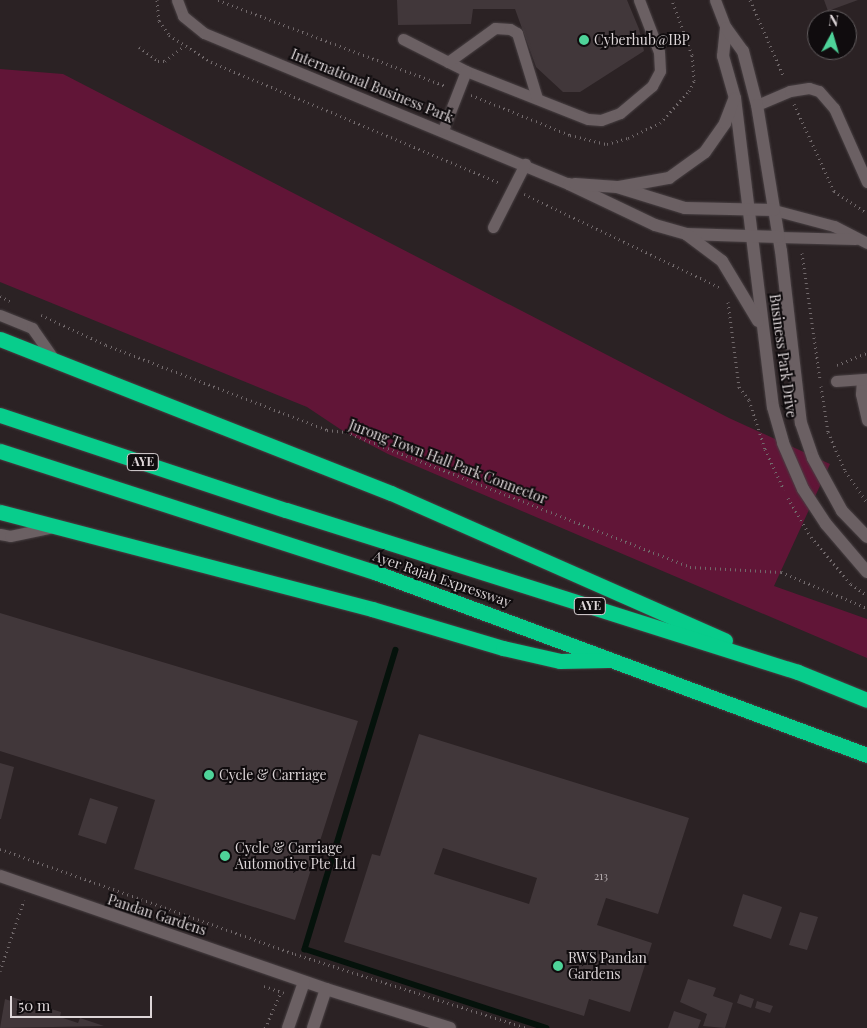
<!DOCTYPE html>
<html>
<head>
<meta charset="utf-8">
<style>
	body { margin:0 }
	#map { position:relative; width:867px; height:1028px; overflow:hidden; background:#2b2224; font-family:"Playfair Display",serif }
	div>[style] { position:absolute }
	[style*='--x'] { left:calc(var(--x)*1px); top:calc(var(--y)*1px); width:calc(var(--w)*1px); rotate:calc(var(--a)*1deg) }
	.green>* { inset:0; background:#611537 }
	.stream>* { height:5.5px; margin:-2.75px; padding:0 2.75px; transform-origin:2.75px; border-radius:2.75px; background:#05120b }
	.building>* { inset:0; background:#41373a }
	.path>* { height:3px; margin-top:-1.5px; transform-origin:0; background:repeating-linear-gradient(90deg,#71696b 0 1px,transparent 0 5px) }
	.roads { filter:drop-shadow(0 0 1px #484043) drop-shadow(0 0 1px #484043) }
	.service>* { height:11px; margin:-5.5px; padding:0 5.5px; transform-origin:5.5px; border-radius:5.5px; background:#6b6063 }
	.minor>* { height:12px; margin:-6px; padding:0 6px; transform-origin:6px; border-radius:6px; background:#6b6063 }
	.motorway>* { height:15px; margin:-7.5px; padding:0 7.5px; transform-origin:7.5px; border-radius:7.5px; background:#08cd8c }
	.dots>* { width:14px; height:14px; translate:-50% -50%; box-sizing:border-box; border:2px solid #100c0e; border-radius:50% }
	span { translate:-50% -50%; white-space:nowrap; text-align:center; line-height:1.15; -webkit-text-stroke:4px #100c0e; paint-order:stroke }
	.number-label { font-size:11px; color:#b6aeb0 }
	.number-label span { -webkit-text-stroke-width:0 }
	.shield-label span { padding:1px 4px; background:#100c0e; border:1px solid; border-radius:4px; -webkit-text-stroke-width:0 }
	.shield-label { font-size:12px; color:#ddd6d8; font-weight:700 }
	.poi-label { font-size:14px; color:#ddd6d8 }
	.left { translate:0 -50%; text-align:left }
	.street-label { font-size:14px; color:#ddd6d8 }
	.north { position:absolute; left:807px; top:10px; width:50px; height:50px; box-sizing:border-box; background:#100c0e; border:1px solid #625d5f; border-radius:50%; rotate:6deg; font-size:14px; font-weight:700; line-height:20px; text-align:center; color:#ddd6d8 }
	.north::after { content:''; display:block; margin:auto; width:18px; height:22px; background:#4ed399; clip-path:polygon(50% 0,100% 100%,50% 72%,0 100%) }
	.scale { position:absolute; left:10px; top:996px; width:142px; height:22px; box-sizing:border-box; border:2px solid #ddd6d8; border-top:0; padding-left:6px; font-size:15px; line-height:18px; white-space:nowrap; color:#ddd6d8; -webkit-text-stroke:4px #100c0e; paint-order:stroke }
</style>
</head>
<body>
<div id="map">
	<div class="green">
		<div style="clip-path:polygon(0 69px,63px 74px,729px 418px,830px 464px,774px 586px,867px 619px,867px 658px,388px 454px,340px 429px,307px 407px,0 282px)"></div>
	</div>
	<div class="stream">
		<div style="--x:396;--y:650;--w:313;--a:106.9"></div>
		<div style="--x:305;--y:949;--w:254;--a:18.1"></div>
	</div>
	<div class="building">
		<div style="clip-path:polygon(397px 0,627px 0,639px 29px,644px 51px,580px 92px,563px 92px,536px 67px,515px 9px,473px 9px,471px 24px,398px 25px)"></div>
		<div style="clip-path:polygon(824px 0,858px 0,828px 11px)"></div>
		<div style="clip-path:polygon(0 613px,358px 721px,295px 920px,134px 869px,155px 800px,0 751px)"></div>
		<div style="clip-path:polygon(evenodd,419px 734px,689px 818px,658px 914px,606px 898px,597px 925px,652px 943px,630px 1012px,589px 999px,584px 1016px,344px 942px,372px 854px,380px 856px,419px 734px,443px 848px,537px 878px,529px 904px,434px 874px,443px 848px)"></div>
		<div style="clip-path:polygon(0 763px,14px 767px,1px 819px,0 819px)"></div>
		<div style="clip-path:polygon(90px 798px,118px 807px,106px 844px,78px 835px)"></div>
		<div style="clip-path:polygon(743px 894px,782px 907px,771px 939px,733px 926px)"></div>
		<div style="clip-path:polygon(800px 912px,818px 917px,807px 950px,789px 945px)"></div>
		<div style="clip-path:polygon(688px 979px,716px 988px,713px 996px,733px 1003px,725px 1028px,703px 1026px,707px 1014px,680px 1002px)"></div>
		<div style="clip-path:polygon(740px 994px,754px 999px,751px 1008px,737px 1003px)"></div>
		<div style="clip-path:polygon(12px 997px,24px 1001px,23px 1005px,36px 1010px,38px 1005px,61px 1012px,60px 1017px,78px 1023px,80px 1018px,104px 1026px,0 1028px,5px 999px,11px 1001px)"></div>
		<div style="clip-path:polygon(757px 1001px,773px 1006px,770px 1013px,755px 1008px)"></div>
		<div style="clip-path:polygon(674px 1011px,701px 1020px,698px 1028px,668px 1028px)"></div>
	</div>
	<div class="path">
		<div style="--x:157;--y:0;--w:21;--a:85"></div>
		<div style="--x:159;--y:21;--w:17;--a:54"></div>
		<div style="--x:169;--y:35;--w:50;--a:32.7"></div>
		<div style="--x:211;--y:62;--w:313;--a:22.7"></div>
		<div style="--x:218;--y:0;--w:244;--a:20.7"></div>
		<div style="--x:750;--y:0;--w:84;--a:66.2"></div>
		<div style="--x:139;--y:47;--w:24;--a:36"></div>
		<div style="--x:158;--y:61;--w:7;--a:0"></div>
		<div style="--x:165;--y:61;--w:23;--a:-38"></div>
		<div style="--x:471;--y:95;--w:107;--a:22"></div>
		<div style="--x:570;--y:135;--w:38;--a:14"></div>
		<div style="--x:607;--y:144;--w:22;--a:-16"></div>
		<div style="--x:628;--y:138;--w:35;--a:-25"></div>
		<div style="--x:660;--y:123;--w:43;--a:-47.8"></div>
		<div style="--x:689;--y:91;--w:11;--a:-63"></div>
		<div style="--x:694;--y:81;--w:26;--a:-94"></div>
		<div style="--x:692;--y:55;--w:59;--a:-110"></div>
		<div style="--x:794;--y:104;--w:96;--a:65.3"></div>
		<div style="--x:834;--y:191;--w:40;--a:34"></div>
		<div style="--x:524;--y:194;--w:216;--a:25.5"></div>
		<div style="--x:802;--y:253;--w:128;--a:81.9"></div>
		<div style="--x:0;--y:296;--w:11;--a:27"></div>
		<div style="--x:728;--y:302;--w:86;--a:82.6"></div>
		<div style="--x:739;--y:387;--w:16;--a:52"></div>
		<div style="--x:749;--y:400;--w:52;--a:71.9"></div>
		<div style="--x:765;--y:449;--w:45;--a:65.1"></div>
		<div style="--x:41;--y:315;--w:72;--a:24.8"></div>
		<div style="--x:106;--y:345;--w:237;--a:21"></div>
		<div style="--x:327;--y:430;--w:19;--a:6"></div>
		<div style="--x:346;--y:432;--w:370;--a:21.4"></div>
		<div style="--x:690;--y:567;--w:91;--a:3.1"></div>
		<div style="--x:781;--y:572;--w:93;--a:22.7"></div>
		<div style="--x:837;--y:365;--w:32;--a:-22"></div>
		<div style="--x:821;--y:386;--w:47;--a:81.3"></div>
		<div style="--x:828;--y:432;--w:43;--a:66.4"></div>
		<div style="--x:845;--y:471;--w:38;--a:55"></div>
		<div style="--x:788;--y:498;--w:45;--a:59.5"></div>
		<div style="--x:811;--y:537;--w:62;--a:49.6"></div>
		<div style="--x:851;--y:584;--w:19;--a:35"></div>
		<div style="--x:0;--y:849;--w:313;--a:19.6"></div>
		<div style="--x:295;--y:954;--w:244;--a:17.7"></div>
		<div style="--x:0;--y:971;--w:75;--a:-71.3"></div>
		<div style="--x:264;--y:986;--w:21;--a:19"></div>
		<div style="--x:265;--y:1028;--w:39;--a:-66"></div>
	</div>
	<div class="roads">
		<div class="service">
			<div style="--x:177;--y:0;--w:17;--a:69"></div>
			<div style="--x:183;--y:16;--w:27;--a:39"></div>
			<div style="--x:204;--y:33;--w:395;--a:22.5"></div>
			<div style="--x:715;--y:0;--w:30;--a:69"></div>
			<div style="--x:403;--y:39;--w:71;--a:26.9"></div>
			<div style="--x:466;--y:71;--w:131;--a:21.5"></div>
			<div style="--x:588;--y:119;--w:13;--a:4"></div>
			<div style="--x:601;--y:120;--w:20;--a:-20"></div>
			<div style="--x:620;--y:113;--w:42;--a:-40.2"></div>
			<div style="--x:652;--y:86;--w:17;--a:-62"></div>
			<div style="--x:660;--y:71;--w:19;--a:-93"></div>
			<div style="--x:659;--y:52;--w:56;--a:-111"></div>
			<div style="--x:448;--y:62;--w:58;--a:-35.9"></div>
			<div style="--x:495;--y:28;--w:15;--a:4"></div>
			<div style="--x:510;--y:29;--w:8;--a:30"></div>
			<div style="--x:517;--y:33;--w:68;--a:72.9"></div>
			<div style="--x:757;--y:105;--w:36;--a:-23"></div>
			<div style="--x:790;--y:91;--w:19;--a:-9"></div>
			<div style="--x:809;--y:88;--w:10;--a:17"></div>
			<div style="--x:819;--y:91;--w:23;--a:49"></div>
			<div style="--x:834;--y:108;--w:81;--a:66"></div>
			<div style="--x:443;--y:130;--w:63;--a:-68.7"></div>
			<div style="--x:774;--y:210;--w:62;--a:14.9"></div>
			<div style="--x:834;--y:226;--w:37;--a:27"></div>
			<div style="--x:493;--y:227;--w:71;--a:-63.1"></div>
			<div style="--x:779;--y:237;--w:76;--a:1.5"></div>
			<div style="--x:0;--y:315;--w:35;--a:22"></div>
			<div style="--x:32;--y:328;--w:39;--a:55"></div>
			<div style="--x:862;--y:380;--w:14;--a:94"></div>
			<div style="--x:861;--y:394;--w:27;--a:77"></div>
			<div style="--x:836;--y:381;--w:31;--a:-4"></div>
			<div style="--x:0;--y:534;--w:10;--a:11"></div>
			<div style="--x:10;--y:536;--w:44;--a:-11.8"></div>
		</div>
		<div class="minor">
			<div style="--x:726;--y:28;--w:28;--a:96"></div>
			<div style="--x:723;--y:56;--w:44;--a:74.1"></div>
			<div style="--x:735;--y:98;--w:311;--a:83"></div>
			<div style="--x:773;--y:407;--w:37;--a:74"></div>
			<div style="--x:783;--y:443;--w:50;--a:66.5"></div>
			<div style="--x:803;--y:489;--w:42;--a:56.7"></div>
			<div style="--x:826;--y:524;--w:63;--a:49.5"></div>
			<div style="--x:726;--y:28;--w:29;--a:54"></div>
			<div style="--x:743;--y:51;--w:56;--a:75.5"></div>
			<div style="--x:757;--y:105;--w:148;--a:80.7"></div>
			<div style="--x:781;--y:251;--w:173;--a:83.4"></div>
			<div style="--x:801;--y:423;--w:37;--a:71"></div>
			<div style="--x:813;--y:458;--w:60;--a:61.3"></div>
			<div style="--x:842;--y:511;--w:36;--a:46"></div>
			<div style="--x:569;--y:184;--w:95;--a:25.5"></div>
			<div style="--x:655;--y:225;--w:32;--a:16"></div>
			<div style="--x:686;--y:234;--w:93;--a:1.8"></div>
			<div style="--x:575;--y:184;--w:42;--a:4.1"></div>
			<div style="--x:617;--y:187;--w:71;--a:17.2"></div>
			<div style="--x:685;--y:208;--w:89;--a:1.3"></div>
			<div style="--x:619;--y:187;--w:51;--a:-10.2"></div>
			<div style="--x:669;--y:178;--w:44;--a:-35.8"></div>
			<div style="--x:705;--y:152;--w:35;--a:-55"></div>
			<div style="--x:725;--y:123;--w:25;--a:-69"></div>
			<div style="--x:686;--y:234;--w:45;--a:36.9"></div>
			<div style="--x:722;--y:261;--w:70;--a:59"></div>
			<div style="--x:0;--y:876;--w:345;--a:19.1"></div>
			<div style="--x:326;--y:989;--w:130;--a:17.5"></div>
			<div style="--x:288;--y:1028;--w:49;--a:-70.8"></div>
			<div style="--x:313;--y:1028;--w:41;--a:-71.6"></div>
		</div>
		<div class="motorway">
			<div style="--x:0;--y:339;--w:420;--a:21.5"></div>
			<div style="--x:391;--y:493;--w:365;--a:23.8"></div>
			<div style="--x:0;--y:415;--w:301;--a:18.4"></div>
			<div style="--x:286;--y:510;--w:537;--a:17.56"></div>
			<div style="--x:798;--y:672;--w:74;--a:22.1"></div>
			<div style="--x:0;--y:451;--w:396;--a:17.9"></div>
			<div style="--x:377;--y:573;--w:523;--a:20.38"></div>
			<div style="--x:0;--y:512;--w:384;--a:14.6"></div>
			<div style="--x:372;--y:609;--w:137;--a:16.6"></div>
			<div style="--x:503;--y:648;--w:58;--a:12.8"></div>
			<div style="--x:560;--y:661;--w:48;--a:-1.2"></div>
		</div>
	</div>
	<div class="dots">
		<div style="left:584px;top:40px;background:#4ed399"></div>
		<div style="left:209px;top:775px;background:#4ed399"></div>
		<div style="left:225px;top:856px;background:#4ed399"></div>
		<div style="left:558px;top:966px;background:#4ed399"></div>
	</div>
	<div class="number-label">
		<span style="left:601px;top:876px">213</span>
	</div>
	<div class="shield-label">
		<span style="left:143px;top:462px">AYE</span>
		<span style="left:590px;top:606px">AYE</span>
	</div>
	<div class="poi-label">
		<span class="left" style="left:594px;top:40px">Cyberhub@IBP</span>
		<span class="left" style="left:219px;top:775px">Cycle &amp; Carriage</span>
		<span class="left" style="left:235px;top:856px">Cycle &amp; Carriage<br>Automotive Pte Ltd</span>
		<span class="left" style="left:568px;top:966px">RWS Pandan<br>Gardens</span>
	</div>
	<div class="street-label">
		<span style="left:372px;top:86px;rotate:22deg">International Business Park</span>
		<span style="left:783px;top:356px;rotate:82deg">Business Park Drive</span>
		<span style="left:448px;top:462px;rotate:21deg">Jurong Town Hall Park Connector</span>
		<span style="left:442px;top:579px;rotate:19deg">Ayer Rajah Expressway</span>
		<span style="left:157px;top:915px;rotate:18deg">Pandan Gardens</span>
	</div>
	<div class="north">N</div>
	<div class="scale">50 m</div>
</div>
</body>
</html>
